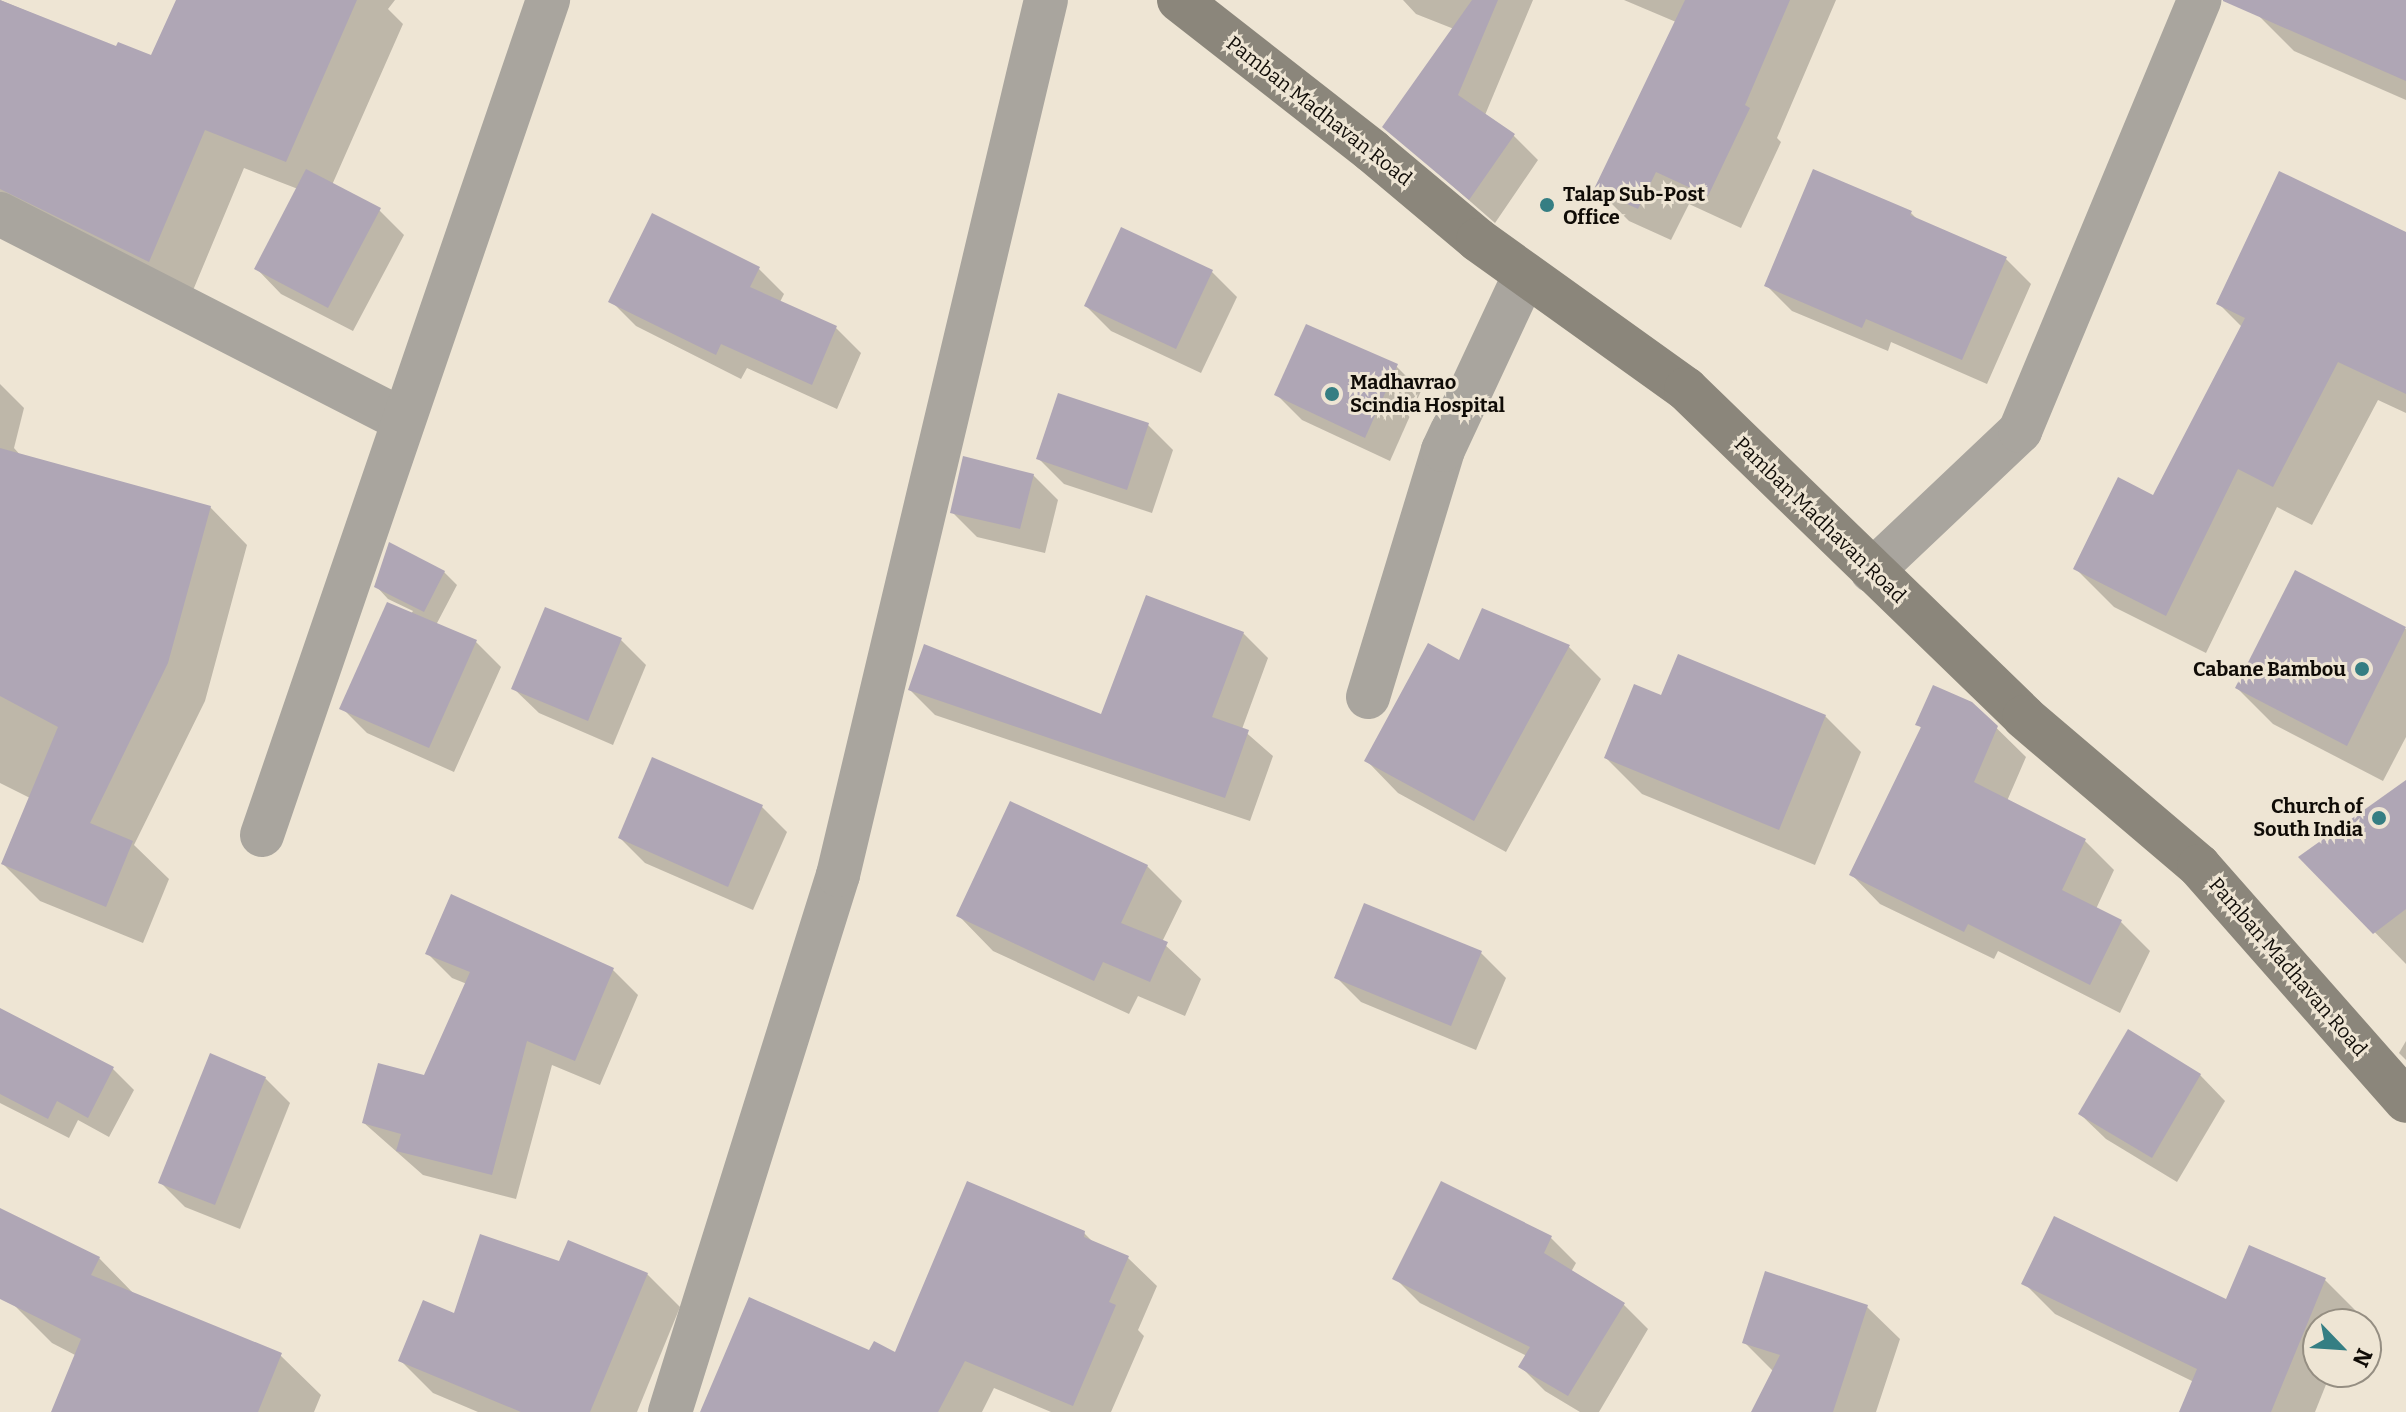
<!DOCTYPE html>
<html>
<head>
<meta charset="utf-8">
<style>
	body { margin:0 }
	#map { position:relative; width:2406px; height:1412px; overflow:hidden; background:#eee5d4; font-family:Bitter,serif }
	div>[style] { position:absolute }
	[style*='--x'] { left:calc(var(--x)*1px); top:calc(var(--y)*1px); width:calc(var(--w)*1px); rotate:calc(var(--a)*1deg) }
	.shadow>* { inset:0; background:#0003 }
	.building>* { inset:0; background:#afa6b5 }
	.street>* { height:44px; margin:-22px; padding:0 22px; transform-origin:22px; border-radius:22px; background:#a9a59e }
	.secondary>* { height:44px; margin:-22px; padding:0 22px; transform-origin:22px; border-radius:22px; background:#8b867b }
	.dots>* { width:22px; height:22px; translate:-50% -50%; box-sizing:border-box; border:4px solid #eee5d4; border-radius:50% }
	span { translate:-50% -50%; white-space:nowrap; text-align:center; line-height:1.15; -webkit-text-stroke:6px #eee5d4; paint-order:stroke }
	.street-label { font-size:20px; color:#100c07 }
	.poi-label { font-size:20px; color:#100c07; font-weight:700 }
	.left { translate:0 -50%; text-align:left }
	.right { translate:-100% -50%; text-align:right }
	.north { position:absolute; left:2302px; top:1308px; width:80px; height:80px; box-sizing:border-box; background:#eee5d4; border:2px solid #958e82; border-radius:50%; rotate:115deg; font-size:22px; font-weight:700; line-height:32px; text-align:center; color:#100c07 }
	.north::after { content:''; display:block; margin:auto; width:28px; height:36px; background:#357e83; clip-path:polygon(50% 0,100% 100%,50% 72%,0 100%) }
</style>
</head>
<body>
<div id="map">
	<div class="shadow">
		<div style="clip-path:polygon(0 0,118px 49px,152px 57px,178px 0,395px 0,388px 9px,403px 24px,332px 185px,379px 210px,404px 235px,353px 331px,281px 294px,256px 268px,298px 189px,244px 168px,189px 300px,0 222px)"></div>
		<div style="clip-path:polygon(1403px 0,1533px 0,1485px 115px,1513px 135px,1538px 160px,1495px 223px,1385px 127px,1454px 29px,1416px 14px)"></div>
		<div style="clip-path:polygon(1624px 0,1836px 0,1777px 138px,1781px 142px,1741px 228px,1689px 204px,1671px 240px,1629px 221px,1596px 188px,1676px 22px)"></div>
		<div style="clip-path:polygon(2265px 0,2406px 0,2406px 100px,2294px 51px,2258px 15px)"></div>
		<div style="clip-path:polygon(1910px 212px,1920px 222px,2006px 259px,2031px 284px,1987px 384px,1891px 342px,1888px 351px,1792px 311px,1767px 286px)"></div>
		<div style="clip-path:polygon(2406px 234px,2406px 413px,2378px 400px,2312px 525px,2277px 507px,2206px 653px,2114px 607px,2075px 568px,2154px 498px,2243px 328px,2219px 304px)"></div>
		<div style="clip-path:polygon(759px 269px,784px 294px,780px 302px,836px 328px,861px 353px,837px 409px,747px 368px,741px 379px,636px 326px,611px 301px)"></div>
		<div style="clip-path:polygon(1212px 272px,1237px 297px,1201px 373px,1111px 331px,1086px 306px)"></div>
		<div style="clip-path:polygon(1396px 366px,1421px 391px,1390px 461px,1302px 420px,1277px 395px)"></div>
		<div style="clip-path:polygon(0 384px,24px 408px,14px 448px,22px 457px,210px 507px,247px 545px,205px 701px,134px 845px,169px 879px,143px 943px,40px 901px,3px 864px,30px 798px,0 783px)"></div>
		<div style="clip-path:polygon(1148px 425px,1173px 450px,1152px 513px,1064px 484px,1038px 458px)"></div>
		<div style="clip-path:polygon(1033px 475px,1058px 500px,1045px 553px,977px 537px,952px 512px)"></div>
		<div style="clip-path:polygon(444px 572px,457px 585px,436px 625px,476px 642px,501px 667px,454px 772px,367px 733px,342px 708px,413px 611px,388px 599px,376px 586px)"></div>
		<div style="clip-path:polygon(2296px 573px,2406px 629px,2406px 737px,2383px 781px,2273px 724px,2237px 688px)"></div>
		<div style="clip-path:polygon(1483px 610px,1569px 647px,1601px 679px,1506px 852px,1398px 793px,1367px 761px,1460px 662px)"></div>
		<div style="clip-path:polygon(1243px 633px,1268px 658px,1242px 729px,1273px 756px,1250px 821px,935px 715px,910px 690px,1103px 716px)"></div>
		<div style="clip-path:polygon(621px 640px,646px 665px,613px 745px,539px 713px,513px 688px)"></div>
		<div style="clip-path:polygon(1662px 697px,1825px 716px,1861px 752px,1815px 865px,1642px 794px,1606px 758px)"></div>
		<div style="clip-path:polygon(1971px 703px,2026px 757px,2007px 801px,2085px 841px,2114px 870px,2096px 909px,2121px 922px,2150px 951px,2120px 1013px,1998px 951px,1994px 959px,1880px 904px,1851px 874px,1922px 729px,1918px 724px)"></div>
		<div style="clip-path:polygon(654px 759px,762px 807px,787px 832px,753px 910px,645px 863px,620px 838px)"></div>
		<div style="clip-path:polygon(2406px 782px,2406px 964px,2301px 857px)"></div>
		<div style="clip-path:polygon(1147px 866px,1182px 901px,1162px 942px,1201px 979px,1185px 1016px,1138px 996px,1129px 1014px,993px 951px,959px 916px)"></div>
		<div style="clip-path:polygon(427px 953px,613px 970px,638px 995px,600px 1085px,552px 1065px,516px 1199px,423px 1175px,364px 1123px,425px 1078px,467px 984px,452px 978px)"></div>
		<div style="clip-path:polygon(1481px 953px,1506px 978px,1476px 1050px,1361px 1002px,1336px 977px)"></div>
		<div style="clip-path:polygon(0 1010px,113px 1069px,134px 1090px,109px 1137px,78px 1120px,69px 1138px,0 1103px)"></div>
		<div style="clip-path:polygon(2129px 1032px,2200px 1075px,2225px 1101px,2177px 1182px,2106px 1139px,2080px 1114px)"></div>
		<div style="clip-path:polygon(2406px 1041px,2406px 1060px,2399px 1053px)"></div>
		<div style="clip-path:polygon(265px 1078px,290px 1103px,240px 1229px,185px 1207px,160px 1182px)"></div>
		<div style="clip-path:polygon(0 1211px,99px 1258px,136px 1296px,280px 1355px,321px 1395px,314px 1412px,54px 1412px,77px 1356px,52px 1343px,12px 1303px,0 1281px)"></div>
		<div style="clip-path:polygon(1084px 1233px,1095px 1244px,1128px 1258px,1157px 1286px,1138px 1330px,1144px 1336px,1111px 1412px,1051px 1412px,994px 1388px,982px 1412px,702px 1412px,870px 1353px,896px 1355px)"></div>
		<div style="clip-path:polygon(1551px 1238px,1576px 1263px,1571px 1272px,1623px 1304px,1648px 1329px,1599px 1412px,1580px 1412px,1545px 1391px,1520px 1366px,1527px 1356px,1420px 1303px,1395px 1278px)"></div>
		<div style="clip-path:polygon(560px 1264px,647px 1274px,680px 1307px,637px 1412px,478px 1412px,433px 1393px,400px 1360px,455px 1316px)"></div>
		<div style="clip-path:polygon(2325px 1280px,2356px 1311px,2351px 1324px,2318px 1324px,2318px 1372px,2331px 1372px,2315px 1412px,2181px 1412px,2194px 1382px,2055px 1314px,2024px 1283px,2227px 1302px)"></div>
		<div style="clip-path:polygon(1867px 1307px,1900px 1339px,1876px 1412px,1753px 1412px,1774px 1372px,1744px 1342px)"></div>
	</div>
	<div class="building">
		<div style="clip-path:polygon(0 0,116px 46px,118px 42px,151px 55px,176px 0,357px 0,286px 162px,205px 130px,149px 262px,0 189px)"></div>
		<div style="clip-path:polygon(1472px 0,1498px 0,1458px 95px,1515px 134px,1469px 200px,1382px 127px)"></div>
		<div style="clip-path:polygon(1685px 0,1790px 0,1745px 105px,1750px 108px,1708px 196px,1656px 172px,1638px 209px,1594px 189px)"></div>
		<div style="clip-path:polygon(2223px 0,2406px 0,2406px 81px,2223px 1px)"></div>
		<div style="clip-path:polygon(306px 169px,381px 208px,328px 308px,254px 269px)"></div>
		<div style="clip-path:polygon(1813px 169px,1912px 211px,1910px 215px,2007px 257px,1962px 360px,1866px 319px,1862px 328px,1764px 286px)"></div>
		<div style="clip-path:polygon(2279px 171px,2406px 232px,2406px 394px,2338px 362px,2273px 487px,2238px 469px,2166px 616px,2073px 569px,2118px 477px,2153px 495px,2245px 318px,2216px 304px)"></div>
		<div style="clip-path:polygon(652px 213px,760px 267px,750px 287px,837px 326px,812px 385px,721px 344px,716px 355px,608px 302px)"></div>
		<div style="clip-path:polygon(1121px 227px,1213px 270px,1176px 349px,1084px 306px)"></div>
		<div style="clip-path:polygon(1306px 324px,1398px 364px,1365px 438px,1274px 395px)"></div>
		<div style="clip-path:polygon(1058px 393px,1149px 423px,1127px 490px,1036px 459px)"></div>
		<div style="clip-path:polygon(0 448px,211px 506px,168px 663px,90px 823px,133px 841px,106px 907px,1px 864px,58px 727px,0 696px)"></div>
		<div style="clip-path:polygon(963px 456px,1034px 474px,1020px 529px,950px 513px)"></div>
		<div style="clip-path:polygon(389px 542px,445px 571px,424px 612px,374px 587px)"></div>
		<div style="clip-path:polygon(2295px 570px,2406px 627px,2347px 746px,2235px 688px)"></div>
		<div style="clip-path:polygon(1146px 595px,1244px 632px,1212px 717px,1249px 730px,1225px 798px,908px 690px,924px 644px,1101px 714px)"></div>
		<div style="clip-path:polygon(387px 602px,477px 640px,429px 748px,339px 709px)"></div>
		<div style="clip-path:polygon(545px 607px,622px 638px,588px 721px,511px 689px)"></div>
		<div style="clip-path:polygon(1482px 608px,1570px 645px,1474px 821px,1364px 761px,1428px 643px,1459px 660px)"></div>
		<div style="clip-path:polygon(1678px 654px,1826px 715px,1779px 830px,1604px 758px,1634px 684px,1661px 695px)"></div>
		<div style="clip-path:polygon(1933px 685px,1972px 702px,1998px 726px,1974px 782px,2086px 839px,2062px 890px,2122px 920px,2090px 985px,1968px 924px,1964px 932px,1849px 875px,1921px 727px,1915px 725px)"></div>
		<div style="clip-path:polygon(652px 757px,763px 805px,728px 887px,618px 838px)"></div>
		<div style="clip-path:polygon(2406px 780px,2406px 909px,2373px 934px,2298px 857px)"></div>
		<div style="clip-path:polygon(1010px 801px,1148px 865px,1121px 923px,1168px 942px,1150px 982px,1103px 962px,1094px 981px,956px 916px)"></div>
		<div style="clip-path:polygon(451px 894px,614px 968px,575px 1061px,527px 1041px,492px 1175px,396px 1151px,401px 1134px,362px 1123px,378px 1063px,424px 1075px,470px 972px,425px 954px)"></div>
		<div style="clip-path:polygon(1364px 903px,1482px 951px,1451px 1026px,1334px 978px)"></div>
		<div style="clip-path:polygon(0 1008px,114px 1067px,88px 1118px,57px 1101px,48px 1119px,0 1094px)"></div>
		<div style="clip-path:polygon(2128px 1029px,2201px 1074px,2152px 1158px,2078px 1114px)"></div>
		<div style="clip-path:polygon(210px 1053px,266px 1077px,215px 1205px,158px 1183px)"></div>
		<div style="clip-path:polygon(967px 1181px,1085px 1231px,1084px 1237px,1129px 1256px,1109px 1302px,1116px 1305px,1073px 1406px,965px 1361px,938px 1412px,700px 1412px,749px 1297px,869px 1350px,874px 1341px,895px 1352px)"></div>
		<div style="clip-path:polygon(1441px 1181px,1552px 1236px,1544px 1253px,1625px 1303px,1568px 1396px,1518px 1367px,1530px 1347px,1392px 1279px)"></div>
		<div style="clip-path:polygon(0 1208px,100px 1257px,91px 1275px,282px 1353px,258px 1412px,51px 1412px,81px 1339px,0 1299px)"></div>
		<div style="clip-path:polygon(2054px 1216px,2226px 1299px,2249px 1245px,2326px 1278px,2271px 1412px,2179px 1412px,2197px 1369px,2021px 1284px)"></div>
		<div style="clip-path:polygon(480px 1234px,559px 1261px,568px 1240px,648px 1273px,590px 1412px,521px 1412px,398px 1361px,423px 1300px,454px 1313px)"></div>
		<div style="clip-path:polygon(1765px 1271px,1868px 1305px,1833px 1412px,1751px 1412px,1780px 1355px,1742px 1343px)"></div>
	</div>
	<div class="street">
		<div style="--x:0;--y:214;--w:452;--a:27.1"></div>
		<div style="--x:1872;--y:571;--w:204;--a:-43.4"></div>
		<div style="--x:2020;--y:431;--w:467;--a:-67.4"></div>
		<div style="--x:1368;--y:697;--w:258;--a:-73.1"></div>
		<div style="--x:1443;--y:450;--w:194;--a:-65"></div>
		<div style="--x:262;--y:835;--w:883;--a:-71.09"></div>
		<div style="--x:670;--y:1412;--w:563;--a:-72.63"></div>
		<div style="--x:838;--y:875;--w:899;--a:-76.63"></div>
	</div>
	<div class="secondary">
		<div style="--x:1179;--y:0;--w:245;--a:38"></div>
		<div style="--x:1372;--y:151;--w:138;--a:40"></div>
		<div style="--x:1478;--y:240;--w:256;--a:35.6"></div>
		<div style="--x:1686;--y:389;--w:471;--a:44.1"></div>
		<div style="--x:2024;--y:717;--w:230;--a:40.4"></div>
		<div style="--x:2199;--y:866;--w:313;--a:48.6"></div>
	</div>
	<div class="dots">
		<div style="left:1547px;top:205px;background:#357e83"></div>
		<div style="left:1332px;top:394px;background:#357e83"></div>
		<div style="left:2362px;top:669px;background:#357e83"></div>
		<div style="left:2379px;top:818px;background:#357e83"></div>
	</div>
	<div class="street-label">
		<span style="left:1319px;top:111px;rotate:38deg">Pamban Madhavan Road</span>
		<span style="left:1820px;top:520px;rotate:44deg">Pamban Madhavan Road</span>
		<span style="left:2288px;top:967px;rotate:49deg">Pamban Madhavan Road</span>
	</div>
	<div class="poi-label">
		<span class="left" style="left:1563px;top:206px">Talap Sub-Post<br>Office</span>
		<span class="left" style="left:1350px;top:394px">Madhavrao<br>Scindia Hospital</span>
		<span class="right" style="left:2346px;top:669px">Cabane Bambou</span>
		<span class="right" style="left:2363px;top:818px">Church of<br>South India</span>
	</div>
	<div class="north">N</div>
</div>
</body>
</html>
